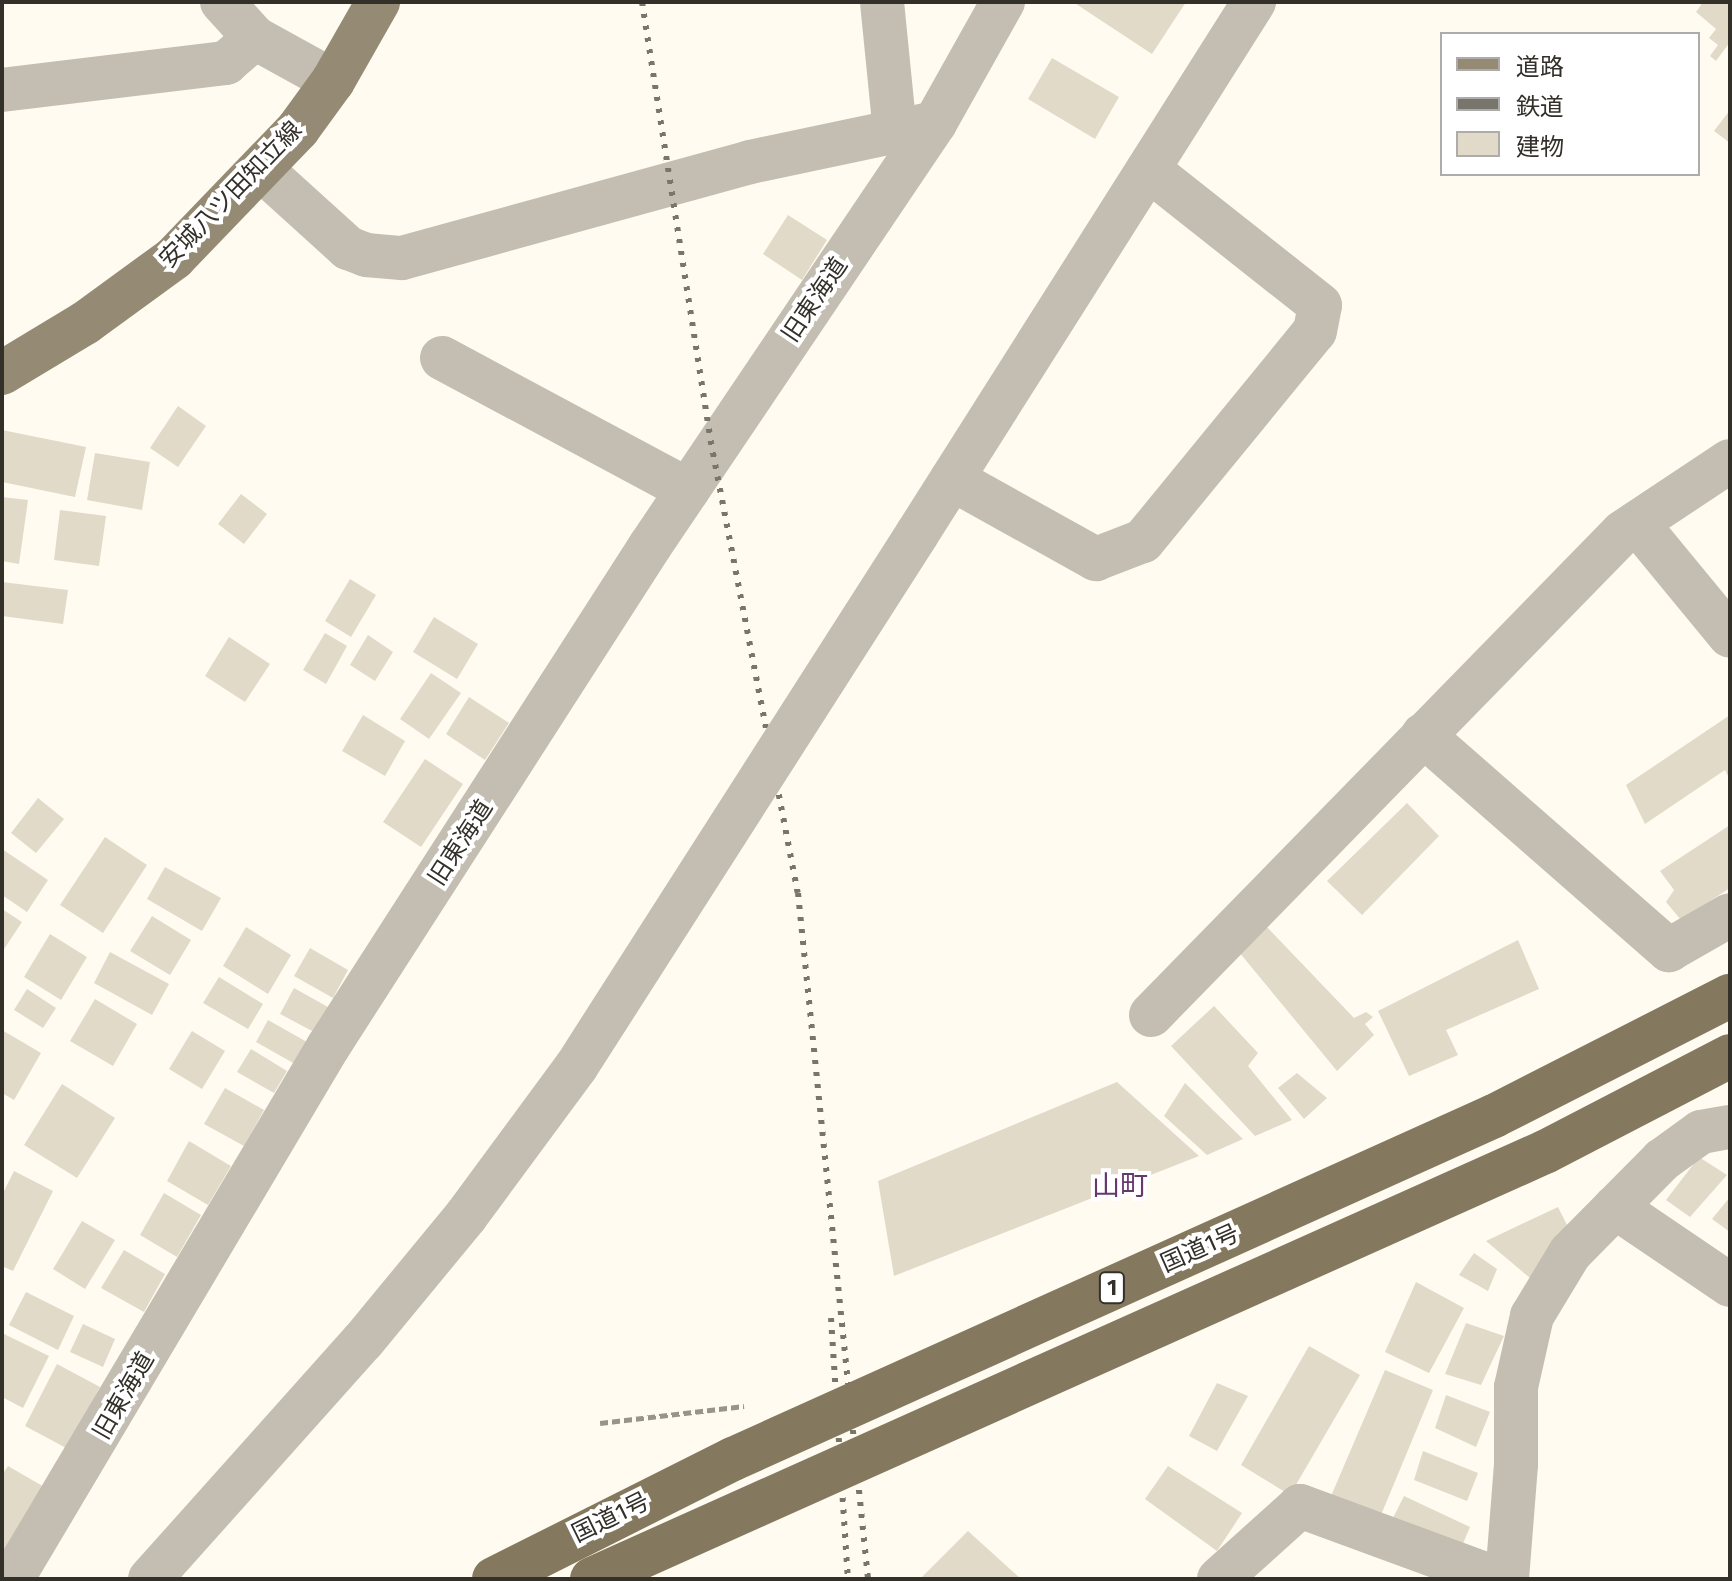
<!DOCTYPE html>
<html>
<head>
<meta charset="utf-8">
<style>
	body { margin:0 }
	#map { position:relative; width:1732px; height:1581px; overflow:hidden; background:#fffbf0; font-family:"Fira Sans","Noto Sans JP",sans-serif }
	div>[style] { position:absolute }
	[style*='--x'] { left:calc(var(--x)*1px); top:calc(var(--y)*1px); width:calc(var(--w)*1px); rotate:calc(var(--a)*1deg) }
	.building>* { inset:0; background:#e1dac9 }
	.path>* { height:5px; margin-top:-2.5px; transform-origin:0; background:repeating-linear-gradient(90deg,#97948b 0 8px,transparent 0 12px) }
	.minor>* { height:44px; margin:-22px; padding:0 22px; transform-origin:22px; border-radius:22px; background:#c3beb1 }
	.major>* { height:44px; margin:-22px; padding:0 22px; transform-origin:22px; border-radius:22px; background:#958b74 }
	.rail>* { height:6px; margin-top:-3px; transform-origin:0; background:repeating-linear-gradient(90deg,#78756d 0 4px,transparent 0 12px) }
	.minor-bridge>* { height:44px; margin:-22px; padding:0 22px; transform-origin:22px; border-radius:22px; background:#c3beb1 }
	.highway-bridge>* { height:44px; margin:-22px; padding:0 22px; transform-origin:22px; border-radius:22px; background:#84795e }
	span { translate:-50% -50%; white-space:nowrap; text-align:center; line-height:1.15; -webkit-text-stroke:8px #fff; paint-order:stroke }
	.shield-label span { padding:2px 6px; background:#fff; border:2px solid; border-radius:6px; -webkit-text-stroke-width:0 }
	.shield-label { font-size:22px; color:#33302a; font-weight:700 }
	.street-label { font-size:24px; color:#33302a }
	.quarter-label { font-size:28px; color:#66386c }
	.frame { position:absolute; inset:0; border:4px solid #33302a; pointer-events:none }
	.legend { position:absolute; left:1440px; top:32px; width:260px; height:144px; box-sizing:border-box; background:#fff; border:2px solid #adacaa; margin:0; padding:10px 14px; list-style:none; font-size:24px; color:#33302a }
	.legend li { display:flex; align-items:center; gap:16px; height:40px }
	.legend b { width:40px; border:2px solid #adacaa }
</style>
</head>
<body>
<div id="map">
	<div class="building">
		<div style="clip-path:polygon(1073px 2px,1186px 2px,1152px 54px)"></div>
		<div style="clip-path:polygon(1703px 2px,1730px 2px,1730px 42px,1716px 61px,1710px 56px,1718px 45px,1709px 38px,1716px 29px,1696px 12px)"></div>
		<div style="clip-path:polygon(1052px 58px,1119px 97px,1095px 139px,1028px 99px)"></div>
		<div style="clip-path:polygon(1730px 110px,1730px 143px,1714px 131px)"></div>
		<div style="clip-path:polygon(788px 215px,827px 240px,802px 280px,763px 254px)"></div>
		<div style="clip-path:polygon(178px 406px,206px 426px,178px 467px,150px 448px)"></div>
		<div style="clip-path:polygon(2px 430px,86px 447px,75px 497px,2px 482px)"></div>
		<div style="clip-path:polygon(95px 453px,150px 462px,142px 510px,87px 500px)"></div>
		<div style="clip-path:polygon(241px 494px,267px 514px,244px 544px,218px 524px)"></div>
		<div style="clip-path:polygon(2px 497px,28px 500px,19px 564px,2px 561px)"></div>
		<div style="clip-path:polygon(60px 510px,106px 516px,99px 566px,54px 560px)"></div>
		<div style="clip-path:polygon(350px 579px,376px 595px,351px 637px,325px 621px)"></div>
		<div style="clip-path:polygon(2px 582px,68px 590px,63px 624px,2px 616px)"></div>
		<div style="clip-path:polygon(434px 617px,478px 644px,457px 679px,413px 652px)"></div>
		<div style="clip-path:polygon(325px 633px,347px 646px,326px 684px,303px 670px)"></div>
		<div style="clip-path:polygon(368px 635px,393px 652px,375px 681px,350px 665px)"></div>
		<div style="clip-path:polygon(229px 637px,270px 664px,245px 702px,205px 676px)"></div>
		<div style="clip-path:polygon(431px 673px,461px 693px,429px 739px,400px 719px)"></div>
		<div style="clip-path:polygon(469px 697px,509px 723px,485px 760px,446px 734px)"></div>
		<div style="clip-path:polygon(363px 715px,405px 741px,385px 776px,342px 751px)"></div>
		<div style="clip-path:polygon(1730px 715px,1730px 780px,1725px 770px,1645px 824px,1626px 785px)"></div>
		<div style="clip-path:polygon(425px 759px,463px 784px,421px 847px,383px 822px)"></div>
		<div style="clip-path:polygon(38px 798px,64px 819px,36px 853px,11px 833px)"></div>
		<div style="clip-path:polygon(1407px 803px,1439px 836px,1362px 915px,1327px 881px)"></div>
		<div style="clip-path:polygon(1730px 825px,1730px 888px,1681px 920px,1666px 902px,1674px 890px,1660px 871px)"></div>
		<div style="clip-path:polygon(105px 837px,147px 865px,103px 933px,60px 905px)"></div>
		<div style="clip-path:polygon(2px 849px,48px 880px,27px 912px,2px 895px)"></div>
		<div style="clip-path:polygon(165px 867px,221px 898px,202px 931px,147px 899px)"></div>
		<div style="clip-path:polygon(2px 909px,22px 922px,2px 952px)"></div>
		<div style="clip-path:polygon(152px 916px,191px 940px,170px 975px,130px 951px)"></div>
		<div style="clip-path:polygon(1266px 926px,1354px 1018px,1366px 1012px,1373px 1017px,1365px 1024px,1374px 1035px,1337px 1071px,1239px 952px)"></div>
		<div style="clip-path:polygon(246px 927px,291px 955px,268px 994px,223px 966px)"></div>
		<div style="clip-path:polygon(50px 934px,87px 957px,61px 1000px,24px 977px)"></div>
		<div style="clip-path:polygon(1518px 940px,1539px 989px,1446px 1030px,1458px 1055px,1409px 1076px,1378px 1011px)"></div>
		<div style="clip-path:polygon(310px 948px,348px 970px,333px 998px,294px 976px)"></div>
		<div style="clip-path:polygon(110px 952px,169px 984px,152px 1015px,94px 983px)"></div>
		<div style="clip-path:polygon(219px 977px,263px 1004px,248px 1029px,203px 1003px)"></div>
		<div style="clip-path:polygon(294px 988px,328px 1007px,314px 1032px,280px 1014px)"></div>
		<div style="clip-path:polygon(27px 989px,56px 1008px,43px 1028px,14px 1010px)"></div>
		<div style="clip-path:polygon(95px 999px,137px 1024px,113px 1066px,70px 1041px)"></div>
		<div style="clip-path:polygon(1214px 1006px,1258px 1053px,1248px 1066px,1292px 1120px,1255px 1136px,1171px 1046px)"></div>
		<div style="clip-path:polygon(268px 1020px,307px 1042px,295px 1064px,256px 1042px)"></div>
		<div style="clip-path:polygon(2px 1030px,41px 1053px,14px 1100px,2px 1093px)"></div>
		<div style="clip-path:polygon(192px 1031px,225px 1051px,202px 1089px,169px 1069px)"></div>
		<div style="clip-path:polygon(251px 1049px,287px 1071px,274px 1093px,237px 1072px)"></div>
		<div style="clip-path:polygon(1297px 1073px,1327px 1098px,1304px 1119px,1278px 1088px)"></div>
		<div style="clip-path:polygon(1117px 1082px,1199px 1156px,894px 1276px,878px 1181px)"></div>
		<div style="clip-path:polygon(1185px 1083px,1243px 1139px,1207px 1155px,1164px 1116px)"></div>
		<div style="clip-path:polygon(62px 1084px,115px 1118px,77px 1178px,24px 1145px)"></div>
		<div style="clip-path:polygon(225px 1088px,264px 1110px,244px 1146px,204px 1124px)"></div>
		<div style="clip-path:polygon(189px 1141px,231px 1166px,208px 1205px,167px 1181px)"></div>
		<div style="clip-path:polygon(1699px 1157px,1727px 1175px,1690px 1217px,1666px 1200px)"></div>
		<div style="clip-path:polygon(14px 1171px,53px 1191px,13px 1271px,2px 1266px,2px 1195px)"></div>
		<div style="clip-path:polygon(164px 1193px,201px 1215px,177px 1257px,140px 1235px)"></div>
		<div style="clip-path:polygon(1730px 1197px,1730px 1232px,1712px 1219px)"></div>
		<div style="clip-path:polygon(1558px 1207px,1569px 1229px,1530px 1278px,1486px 1241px)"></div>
		<div style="clip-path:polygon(82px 1221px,115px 1240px,85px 1289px,53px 1269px)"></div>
		<div style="clip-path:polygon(124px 1250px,165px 1274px,144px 1312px,101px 1288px)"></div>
		<div style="clip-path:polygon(1474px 1253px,1497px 1269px,1488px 1291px,1459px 1275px)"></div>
		<div style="clip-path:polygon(1416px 1282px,1464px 1308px,1429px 1373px,1385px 1352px)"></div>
		<div style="clip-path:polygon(26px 1292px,74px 1316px,58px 1350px,9px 1325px)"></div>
		<div style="clip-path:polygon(1466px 1323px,1504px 1336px,1481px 1385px,1445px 1374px)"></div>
		<div style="clip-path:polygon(83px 1324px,115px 1339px,103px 1367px,70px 1352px)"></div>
		<div style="clip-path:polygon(2px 1333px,49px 1356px,23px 1408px,2px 1397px)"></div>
		<div style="clip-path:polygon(1309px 1346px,1360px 1375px,1290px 1495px,1241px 1465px)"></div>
		<div style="clip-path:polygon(57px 1364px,100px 1387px,68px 1449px,25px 1426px)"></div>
		<div style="clip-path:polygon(1385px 1370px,1433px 1390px,1381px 1515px,1331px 1496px)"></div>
		<div style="clip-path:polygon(1217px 1383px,1248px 1396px,1217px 1451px,1189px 1436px)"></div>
		<div style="clip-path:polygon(1446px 1395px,1490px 1412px,1476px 1447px,1435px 1428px)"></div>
		<div style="clip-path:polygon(1423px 1451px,1478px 1473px,1467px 1501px,1414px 1480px)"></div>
		<div style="clip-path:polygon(8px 1466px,46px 1488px,2px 1564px,2px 1475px)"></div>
		<div style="clip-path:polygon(1168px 1466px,1242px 1513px,1217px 1551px,1145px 1499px)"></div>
		<div style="clip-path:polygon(1404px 1496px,1470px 1527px,1459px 1553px,1389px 1526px)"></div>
		<div style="clip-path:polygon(968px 1531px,1021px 1579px,920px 1579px)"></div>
	</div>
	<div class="path">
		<div style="--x:600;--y:1423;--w:145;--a:-6.7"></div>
	</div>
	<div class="minor">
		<div style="--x:222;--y:2;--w:49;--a:47.5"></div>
		<div style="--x:255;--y:38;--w:89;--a:28.9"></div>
		<div style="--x:882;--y:2;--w:132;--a:84.3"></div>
		<div style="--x:2;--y:90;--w:226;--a:-6.9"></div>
		<div style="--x:226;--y:63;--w:38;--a:-41"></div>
		<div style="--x:262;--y:170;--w:116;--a:42.2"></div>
		<div style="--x:348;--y:248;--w:19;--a:21"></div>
		<div style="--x:366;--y:255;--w:36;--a:5"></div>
		<div style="--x:402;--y:258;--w:361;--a:-15.4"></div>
		<div style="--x:750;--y:162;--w:189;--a:-11.9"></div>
		<div style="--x:442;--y:358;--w:279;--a:28.2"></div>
		<div style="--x:952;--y:479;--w:165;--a:29.1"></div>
		<div style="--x:1096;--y:559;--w:50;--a:-21"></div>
		<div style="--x:1143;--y:541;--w:271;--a:-50.7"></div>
		<div style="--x:1315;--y:331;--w:26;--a:-79"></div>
		<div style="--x:1320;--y:305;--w:219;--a:-141.7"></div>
		<div style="--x:1637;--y:523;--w:146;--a:50.5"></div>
		<div style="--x:917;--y:534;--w:630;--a:-57.65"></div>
		<div style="--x:1423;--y:735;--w:327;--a:41.2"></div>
		<div style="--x:1669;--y:950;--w:70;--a:-29.8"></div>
		<div style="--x:1151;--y:1015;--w:675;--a:-45.66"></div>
		<div style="--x:1623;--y:532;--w:128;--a:-33.6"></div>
		<div style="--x:1615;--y:1207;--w:139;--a:34.1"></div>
		<div style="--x:12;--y:1579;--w:619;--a:-59.29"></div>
		<div style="--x:328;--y:1047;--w:596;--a:-57.27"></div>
		<div style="--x:650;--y:546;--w:510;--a:-56.03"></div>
		<div style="--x:935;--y:123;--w:139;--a:-60.7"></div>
		<div style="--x:150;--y:1579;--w:319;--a:-48.2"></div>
		<div style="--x:363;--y:1341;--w:162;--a:-50.5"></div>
		<div style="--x:466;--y:1216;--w:185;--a:-53.6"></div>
		<div style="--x:1219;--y:1579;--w:109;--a:-42"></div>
		<div style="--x:1300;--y:1506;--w:211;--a:20.2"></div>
		<div style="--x:1507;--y:1579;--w:115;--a:-85.5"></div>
		<div style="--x:1516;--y:1464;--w:77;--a:-90"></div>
		<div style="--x:1516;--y:1387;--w:73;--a:-77.3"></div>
		<div style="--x:1532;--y:1316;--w:74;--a:-58.9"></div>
		<div style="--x:1570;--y:1253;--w:131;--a:-45.3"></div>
		<div style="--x:1662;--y:1160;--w:48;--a:-35.7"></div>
		<div style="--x:1701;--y:1132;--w:29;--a:-10"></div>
	</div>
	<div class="major">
		<div style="--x:2;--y:373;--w:97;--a:-31.1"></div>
		<div style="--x:85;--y:323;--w:110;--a:-36.1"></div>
		<div style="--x:174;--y:258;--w:179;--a:-46.1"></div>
		<div style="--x:298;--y:129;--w:59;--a:-53.9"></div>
		<div style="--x:333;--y:81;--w:91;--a:-60.3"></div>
	</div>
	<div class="rail">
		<div style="--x:642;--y:2;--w:457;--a:81.1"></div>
		<div style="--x:713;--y:453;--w:448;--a:79.1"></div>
		<div style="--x:798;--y:893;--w:690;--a:84.17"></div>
		<div style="--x:831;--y:1318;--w:262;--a:86.3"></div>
	</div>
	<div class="minor-bridge">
		<div style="--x:576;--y:1067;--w:633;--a:-57.39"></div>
	</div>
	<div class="highway-bridge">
		<div style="--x:494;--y:1579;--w:267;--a:-26.7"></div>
		<div style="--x:733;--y:1459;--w:835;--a:-24.26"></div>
		<div style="--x:1494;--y:1116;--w:265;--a:-27"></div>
		<div style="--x:592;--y:1579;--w:1044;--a:-24.14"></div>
		<div style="--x:1545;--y:1152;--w:208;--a:-27.4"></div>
	</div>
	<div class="shield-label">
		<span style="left:1112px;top:1288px">1</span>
	</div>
	<div class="street-label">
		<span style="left:231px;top:195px;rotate:-46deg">安城八ツ田知立線</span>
		<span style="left:815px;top:300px;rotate:-56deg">旧東海道</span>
		<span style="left:461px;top:843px;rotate:-57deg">旧東海道</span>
		<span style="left:1200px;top:1249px;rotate:-24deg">国道1号</span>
		<span style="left:124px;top:1396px;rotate:-60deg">旧東海道</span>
		<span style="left:611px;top:1518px;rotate:-26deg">国道1号</span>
	</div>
	<div class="quarter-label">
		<span style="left:1120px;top:1186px">山町</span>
	</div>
	<div class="frame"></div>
	<ul class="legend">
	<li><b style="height:10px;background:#958b74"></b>道路</li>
	<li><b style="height:10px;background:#78756d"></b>鉄道</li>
	<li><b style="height:22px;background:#e1dac9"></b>建物</li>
	</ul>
</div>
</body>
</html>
